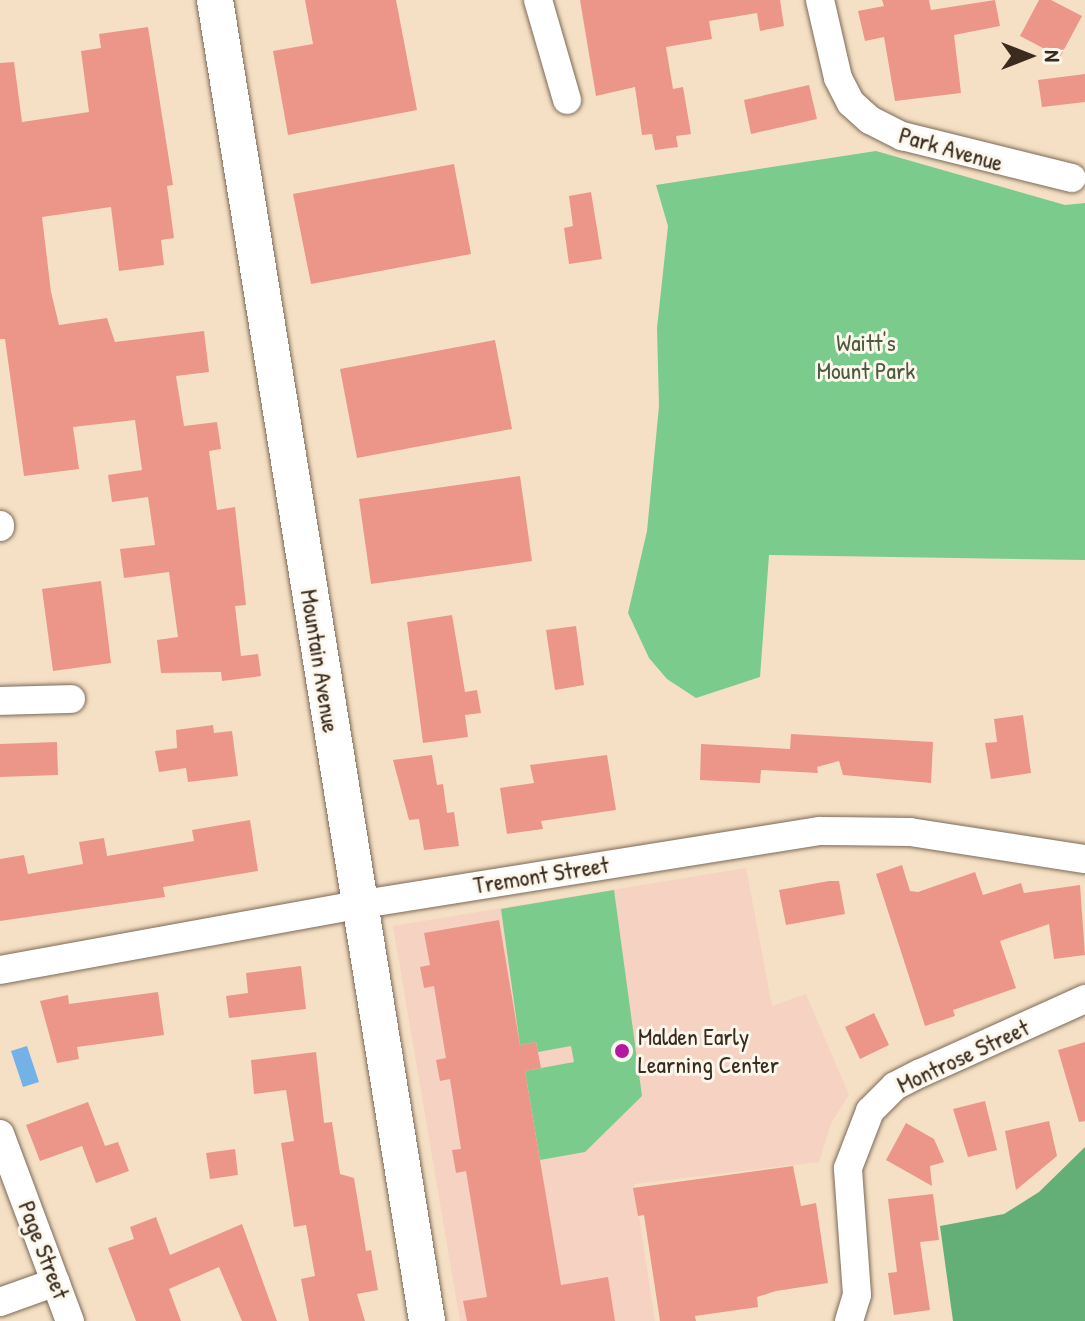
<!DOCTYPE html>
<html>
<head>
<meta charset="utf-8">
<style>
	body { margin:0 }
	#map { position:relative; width:1085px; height:1321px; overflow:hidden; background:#f5e0c5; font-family:"Patrick Hand",sans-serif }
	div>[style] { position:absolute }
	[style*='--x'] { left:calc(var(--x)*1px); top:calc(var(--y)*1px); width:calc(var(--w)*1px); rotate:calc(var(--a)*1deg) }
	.built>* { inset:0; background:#f5d2c2 }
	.green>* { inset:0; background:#7bcb8c }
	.forest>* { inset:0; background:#64af78 }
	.water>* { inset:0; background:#74b1e6 }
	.building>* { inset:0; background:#eb9689 }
	.roads { filter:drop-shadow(0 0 2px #7c6a58) drop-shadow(0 0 2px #7c6a58) }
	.minor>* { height:28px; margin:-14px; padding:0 14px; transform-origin:14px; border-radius:14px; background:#fff }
	.tertiary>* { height:36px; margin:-18px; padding:0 18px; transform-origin:18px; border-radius:18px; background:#fff }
	.dots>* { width:22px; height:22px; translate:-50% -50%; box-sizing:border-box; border:4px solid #fbf7ec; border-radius:50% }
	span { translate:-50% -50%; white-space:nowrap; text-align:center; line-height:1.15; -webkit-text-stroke:6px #fbf7ec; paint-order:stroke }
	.street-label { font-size:24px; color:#3b2a1e }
	.park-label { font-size:24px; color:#4e5a3f }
	.poi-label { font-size:24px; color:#3b2a1e }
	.left { translate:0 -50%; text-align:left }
	.north { position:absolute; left:989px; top:16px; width:80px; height:80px; -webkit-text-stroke:6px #fbf7ec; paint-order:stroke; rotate:90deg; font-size:22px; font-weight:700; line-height:32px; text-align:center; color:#3b2a1e }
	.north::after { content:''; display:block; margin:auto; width:28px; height:36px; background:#3b2a1e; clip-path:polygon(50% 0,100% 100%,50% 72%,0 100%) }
</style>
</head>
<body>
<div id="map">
	<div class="built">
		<div style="clip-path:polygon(746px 868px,772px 1006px,806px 994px,849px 1095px,831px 1123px,819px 1162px,634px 1184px,655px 1321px,460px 1321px,393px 926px)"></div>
	</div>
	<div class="green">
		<div style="clip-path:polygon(876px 151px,1065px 205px,1085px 203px,1085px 560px,769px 555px,760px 677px,696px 698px,667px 679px,649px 658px,628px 613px,647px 531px,659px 406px,657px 328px,668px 226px,656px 185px)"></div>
		<div style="clip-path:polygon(614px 890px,642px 1096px,585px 1152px,540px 1160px,525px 1071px,574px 1062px,571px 1046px,538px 1052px,536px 1042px,520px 1045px,501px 909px)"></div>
	</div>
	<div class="forest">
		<div style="clip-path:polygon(1085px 1147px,1085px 1321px,953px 1321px,940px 1226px,1004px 1214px,1039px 1192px)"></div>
	</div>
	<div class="water">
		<div style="clip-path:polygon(27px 1046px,39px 1082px,23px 1087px,11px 1051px)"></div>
	</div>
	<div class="building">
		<div style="clip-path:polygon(305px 0,396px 0,417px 110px,288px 135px,273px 51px,313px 44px)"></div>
		<div style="clip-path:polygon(580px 0,780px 0,784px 26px,760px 31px,757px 13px,709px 21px,712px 39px,666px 47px,673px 89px,683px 87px,691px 134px,676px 136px,678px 147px,655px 150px,652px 134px,642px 135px,635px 87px,596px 96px)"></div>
		<div style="clip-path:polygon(882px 0,929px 0,931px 10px,995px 0,1000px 26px,954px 35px,961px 93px,895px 101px,884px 37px,865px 41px,858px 11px,884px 6px)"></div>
		<div style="clip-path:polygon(1039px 0,1051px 0,1082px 16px,1060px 57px,1020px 36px)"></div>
		<div style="clip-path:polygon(148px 27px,173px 185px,167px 186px,174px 238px,161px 240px,164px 265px,119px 271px,111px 207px,42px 217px,51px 292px,59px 325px,107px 318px,115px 342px,204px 331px,209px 372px,176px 376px,184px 426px,217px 422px,221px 449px,209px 451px,217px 510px,235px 507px,246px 605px,235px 606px,241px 656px,258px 654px,261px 676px,222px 681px,221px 672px,161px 673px,157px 640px,178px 637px,169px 572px,124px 578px,120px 549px,155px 545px,148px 497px,112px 502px,108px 475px,142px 470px,135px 420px,73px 427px,79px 469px,24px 476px,5px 339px,0 339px,0 63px,14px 62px,22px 122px,89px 112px,81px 51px,101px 48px,99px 34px)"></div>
		<div style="clip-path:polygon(1085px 74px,1085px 102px,1042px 107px,1038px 80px)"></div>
		<div style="clip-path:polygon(809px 85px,817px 119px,751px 134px,744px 100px)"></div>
		<div style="clip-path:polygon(454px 164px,471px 254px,311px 284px,293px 194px)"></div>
		<div style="clip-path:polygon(591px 192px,602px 259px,569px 264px,564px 228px,573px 226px,569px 196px)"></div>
		<div style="clip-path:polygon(495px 340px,512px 429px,357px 458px,340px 369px)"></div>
		<div style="clip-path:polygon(520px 476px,532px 561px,371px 584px,359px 499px)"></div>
		<div style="clip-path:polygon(101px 581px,111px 663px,53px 671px,42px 589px)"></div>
		<div style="clip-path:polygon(452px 615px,465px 692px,477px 690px,481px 713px,465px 715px,468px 737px,423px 743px,407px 622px)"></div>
		<div style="clip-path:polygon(576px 626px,584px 685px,555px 690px,546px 630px)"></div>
		<div style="clip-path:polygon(1023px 715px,1031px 773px,991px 779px,985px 743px,997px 742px,994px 719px)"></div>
		<div style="clip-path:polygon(213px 725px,214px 733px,232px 731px,238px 776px,188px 782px,186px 768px,159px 772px,155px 751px,177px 748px,176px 730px)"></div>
		<div style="clip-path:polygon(791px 734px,933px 742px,931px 783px,843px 775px,839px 761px,817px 767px,818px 773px,761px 770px,760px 783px,700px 780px,701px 744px,790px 749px)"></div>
		<div style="clip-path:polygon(57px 742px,58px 775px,0 777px,0 744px)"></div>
		<div style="clip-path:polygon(432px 755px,437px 785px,443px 784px,447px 813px,454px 812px,459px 846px,424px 850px,419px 819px,409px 820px,393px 760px)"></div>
		<div style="clip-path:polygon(607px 755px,616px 810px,541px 821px,543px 829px,507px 834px,500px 788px,534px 783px,530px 765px)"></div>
		<div style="clip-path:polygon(250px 820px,258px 871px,163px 887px,165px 897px,0 921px,0 859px,24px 855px,28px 874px,83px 864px,79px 842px,104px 838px,107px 856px,194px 841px,192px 830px)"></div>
		<div style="clip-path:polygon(902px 865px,910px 891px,918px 892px,975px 872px,983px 895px,1021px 883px,1024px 893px,1080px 885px,1085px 955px,1054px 959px,1049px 924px,1000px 941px,1016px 988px,953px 1010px,955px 1016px,925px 1026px,876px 874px)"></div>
		<div style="clip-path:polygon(829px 881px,839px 881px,845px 914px,786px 925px,779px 890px)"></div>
		<div style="clip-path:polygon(499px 920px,520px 1045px,536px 1042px,541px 1068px,525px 1071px,561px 1285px,608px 1277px,615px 1321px,467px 1321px,463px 1301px,487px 1297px,466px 1171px,456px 1173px,452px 1150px,461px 1149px,450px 1079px,440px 1081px,436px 1060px,446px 1058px,434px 986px,424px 988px,420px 967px,430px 965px,424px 933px)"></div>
		<div style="clip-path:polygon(301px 966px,306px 1009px,229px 1018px,226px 996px,248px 993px,246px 973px)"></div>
		<div style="clip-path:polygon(158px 992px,164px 1035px,77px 1047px,79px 1059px,57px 1063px,40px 1001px,68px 995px,69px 1004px)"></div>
		<div style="clip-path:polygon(874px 1013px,889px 1045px,860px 1059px,845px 1027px)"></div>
		<div style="clip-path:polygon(1085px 1042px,1085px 1121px,1079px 1122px,1058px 1050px)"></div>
		<div style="clip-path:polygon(316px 1052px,324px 1123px,332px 1122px,340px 1174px,354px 1178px,366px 1251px,371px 1250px,378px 1290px,357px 1294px,365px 1321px,309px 1321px,301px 1279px,315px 1276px,306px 1225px,294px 1227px,281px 1143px,294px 1141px,286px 1090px,254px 1094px,251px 1060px)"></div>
		<div style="clip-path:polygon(985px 1101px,997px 1150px,968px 1157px,953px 1109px)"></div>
		<div style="clip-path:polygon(88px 1102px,105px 1146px,118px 1142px,129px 1171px,96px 1183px,82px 1146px,40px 1161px,26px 1125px)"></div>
		<div style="clip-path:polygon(1049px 1121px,1057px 1156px,1016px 1190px,1005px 1131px)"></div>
		<div style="clip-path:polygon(906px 1123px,934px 1139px,944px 1162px,930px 1166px,932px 1186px,886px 1160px)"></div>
		<div style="clip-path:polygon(235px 1149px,238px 1175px,210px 1179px,206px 1153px)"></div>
		<div style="clip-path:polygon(793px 1166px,801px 1206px,816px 1203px,828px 1283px,776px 1291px,757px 1297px,758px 1307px,695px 1316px,696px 1321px,660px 1321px,644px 1215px,638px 1216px,633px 1188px)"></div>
		<div style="clip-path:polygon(933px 1194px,939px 1240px,920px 1242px,930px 1310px,894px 1315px,888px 1273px,897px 1272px,888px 1199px)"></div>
		<div style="clip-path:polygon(156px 1217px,170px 1255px,242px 1224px,277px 1321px,242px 1321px,219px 1267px,169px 1289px,181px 1321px,136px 1321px,108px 1248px,134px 1239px,130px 1227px)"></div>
	</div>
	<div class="roads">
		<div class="minor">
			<div style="--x:538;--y:0;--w:104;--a:73.8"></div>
			<div style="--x:820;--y:0;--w:80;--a:77"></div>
			<div style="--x:838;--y:78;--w:28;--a:63"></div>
			<div style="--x:851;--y:103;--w:25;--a:42"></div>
			<div style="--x:870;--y:120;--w:36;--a:27"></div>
			<div style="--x:902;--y:136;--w:175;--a:13.9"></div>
			<div style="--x:0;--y:525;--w:2;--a:90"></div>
			<div style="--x:0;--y:701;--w:71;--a:-1.6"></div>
			<div style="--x:0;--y:970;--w:363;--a:-10.3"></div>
			<div style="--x:357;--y:905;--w:469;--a:-9.1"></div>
			<div style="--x:820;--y:831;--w:90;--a:0.6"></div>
			<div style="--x:910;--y:832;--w:177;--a:8.8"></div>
			<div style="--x:0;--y:1134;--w:200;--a:69.5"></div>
			<div style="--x:0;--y:1302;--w:59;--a:-19.7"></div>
			<div style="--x:849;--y:1321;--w:27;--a:-73"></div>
			<div style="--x:857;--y:1295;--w:127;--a:-94.1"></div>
			<div style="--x:848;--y:1168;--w:61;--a:-68.9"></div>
			<div style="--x:870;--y:1111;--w:35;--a:-45"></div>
			<div style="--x:895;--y:1086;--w:29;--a:-27"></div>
			<div style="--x:921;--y:1073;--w:180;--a:-24.3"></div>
		</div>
		<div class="tertiary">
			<div style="--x:215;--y:0;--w:1338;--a:80.88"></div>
		</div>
	</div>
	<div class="dots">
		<div style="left:622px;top:1051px;background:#b5179e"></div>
	</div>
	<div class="street-label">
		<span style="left:951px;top:149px;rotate:16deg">Park Avenue</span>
		<span style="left:320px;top:661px;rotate:81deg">Mountain Avenue</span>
		<span style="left:541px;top:875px;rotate:-9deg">Tremont Street</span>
		<span style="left:963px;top:1056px;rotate:-25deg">Montrose Street</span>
		<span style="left:44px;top:1250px;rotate:69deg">Page Street</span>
	</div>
	<div class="park-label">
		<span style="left:866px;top:357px">Waitt's<br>Mount Park</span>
	</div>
	<div class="poi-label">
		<span class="left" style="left:638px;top:1051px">Malden Early<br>Learning Center</span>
	</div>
	<div class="north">N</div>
</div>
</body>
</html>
